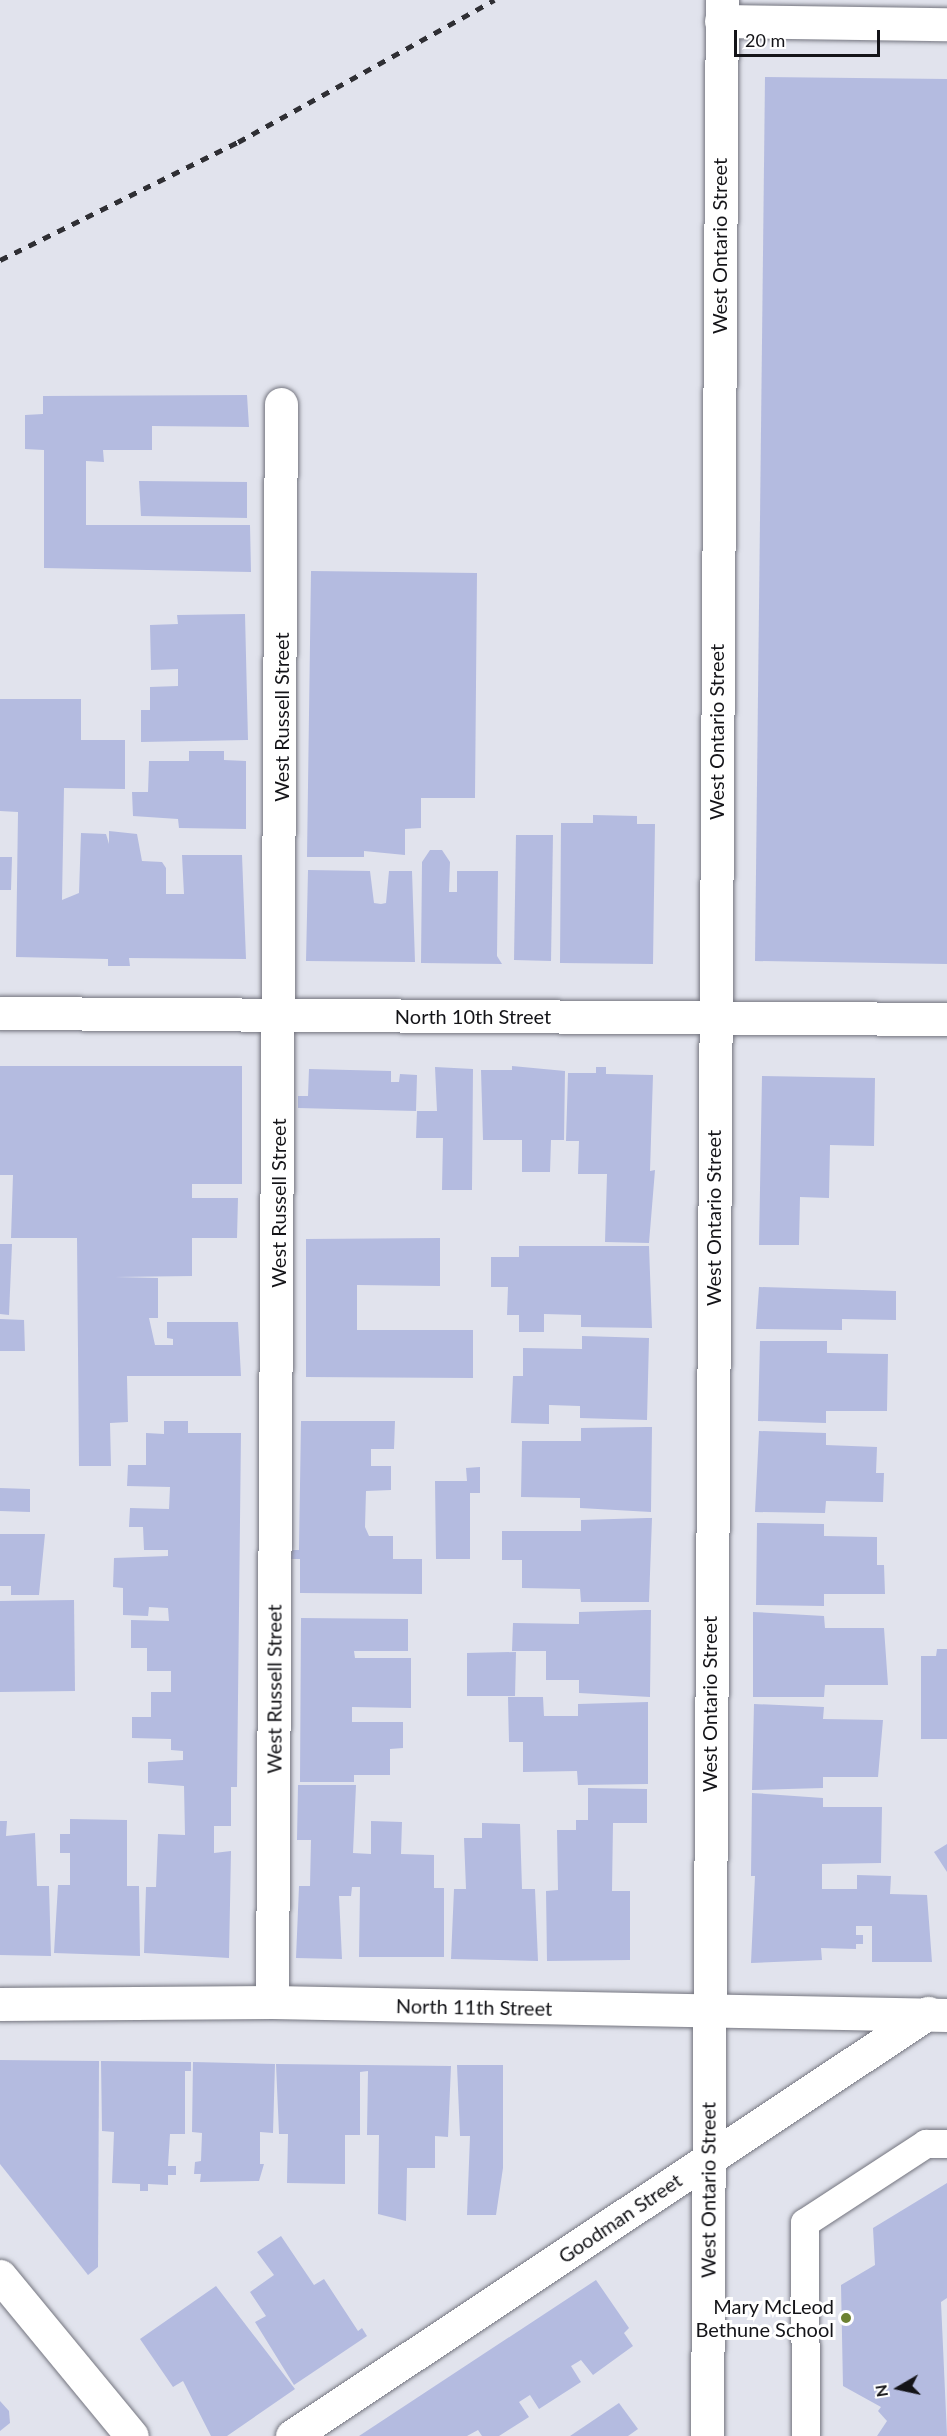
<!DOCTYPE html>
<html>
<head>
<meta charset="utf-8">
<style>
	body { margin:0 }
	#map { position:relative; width:947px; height:2436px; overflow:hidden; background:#e1e3ed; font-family:Lato,sans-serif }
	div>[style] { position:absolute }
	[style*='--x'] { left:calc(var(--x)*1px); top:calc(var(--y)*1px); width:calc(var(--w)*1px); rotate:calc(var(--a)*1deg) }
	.building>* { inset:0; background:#b4bbe0 }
	.roads { filter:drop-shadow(0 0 2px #74757f) drop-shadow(0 0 2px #74757f) }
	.lane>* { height:28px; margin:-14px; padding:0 14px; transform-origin:14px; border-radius:14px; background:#fff }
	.street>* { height:33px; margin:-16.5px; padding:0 16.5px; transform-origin:16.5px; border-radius:16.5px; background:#fff }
	.secondary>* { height:33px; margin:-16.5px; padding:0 16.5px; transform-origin:16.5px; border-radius:16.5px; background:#fff }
	.rail>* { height:4.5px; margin-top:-2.25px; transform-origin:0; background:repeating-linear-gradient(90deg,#2f2f34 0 8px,transparent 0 16px) }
	.dots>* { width:16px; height:16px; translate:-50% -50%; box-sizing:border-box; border:3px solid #fff; border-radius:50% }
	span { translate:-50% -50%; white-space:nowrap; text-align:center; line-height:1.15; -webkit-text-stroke:6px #fff; paint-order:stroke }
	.street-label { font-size:20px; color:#141418 }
	.poi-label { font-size:20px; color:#141418 }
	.right { translate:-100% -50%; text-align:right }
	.north { position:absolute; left:869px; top:2358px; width:60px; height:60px; -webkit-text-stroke:4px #fff; paint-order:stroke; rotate:261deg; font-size:16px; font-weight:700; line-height:24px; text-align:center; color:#141418 }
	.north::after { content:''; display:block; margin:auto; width:21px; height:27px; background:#141418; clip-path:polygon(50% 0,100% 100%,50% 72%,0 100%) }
	.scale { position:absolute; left:734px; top:30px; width:146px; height:27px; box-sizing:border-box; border:3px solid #141418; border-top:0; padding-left:8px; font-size:18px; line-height:21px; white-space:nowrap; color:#141418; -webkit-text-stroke:4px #fff; paint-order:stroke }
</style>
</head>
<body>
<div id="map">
	<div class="building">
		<div style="clip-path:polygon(765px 77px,947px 79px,947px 964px,755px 961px)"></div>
		<div style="clip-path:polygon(247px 395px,249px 427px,152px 426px,152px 450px,103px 450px,104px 462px,86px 461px,86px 525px,250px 525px,251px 572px,44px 568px,44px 450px,25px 449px,25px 415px,43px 414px,43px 396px)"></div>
		<div style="clip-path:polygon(139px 481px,247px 482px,247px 518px,141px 516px)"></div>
		<div style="clip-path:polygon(311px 571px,477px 573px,475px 798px,421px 798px,421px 828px,405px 829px,405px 855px,364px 851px,364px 857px,307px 857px)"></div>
		<div style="clip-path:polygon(245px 614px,248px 740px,141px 742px,141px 710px,150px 710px,150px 687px,178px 686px,178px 669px,151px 670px,150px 625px,178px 624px,177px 615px)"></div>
		<div style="clip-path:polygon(0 699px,81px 699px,81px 740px,125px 740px,125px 789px,64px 788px,62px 900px,79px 893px,81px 833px,106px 834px,109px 844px,109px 831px,137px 834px,142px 861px,162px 862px,166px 868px,166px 894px,184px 894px,182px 855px,242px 855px,246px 959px,129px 958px,130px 966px,108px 966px,108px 959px,16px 957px,18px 812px,0 811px)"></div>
		<div style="clip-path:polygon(189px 751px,224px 751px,224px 760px,246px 761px,246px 829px,179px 828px,178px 819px,133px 816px,132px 792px,148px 792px,149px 761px,189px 761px)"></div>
		<div style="clip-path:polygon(593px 815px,637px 816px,637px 824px,655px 824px,653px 964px,560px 963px,561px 823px,593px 823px)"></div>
		<div style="clip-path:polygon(516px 835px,553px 835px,551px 961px,514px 960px)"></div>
		<div style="clip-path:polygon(430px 850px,442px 850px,450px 862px,449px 892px,457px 892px,457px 871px,498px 871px,497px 956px,502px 964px,421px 963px,422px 862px)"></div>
		<div style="clip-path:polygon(0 857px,12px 857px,11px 890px,0 890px)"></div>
		<div style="clip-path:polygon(308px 870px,370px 871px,374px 903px,381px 904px,386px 903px,389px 871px,412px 871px,415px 962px,306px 961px)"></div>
		<div style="clip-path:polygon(0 1066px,242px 1066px,242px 1184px,192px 1184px,192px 1198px,238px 1198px,237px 1238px,192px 1238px,192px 1276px,115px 1277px,158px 1278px,158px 1318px,149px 1318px,155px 1345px,173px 1345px,173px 1339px,167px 1338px,167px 1322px,238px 1322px,241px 1376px,127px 1376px,128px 1422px,110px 1423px,111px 1466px,79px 1466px,77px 1238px,11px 1238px,13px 1175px,0 1175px)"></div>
		<div style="clip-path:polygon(512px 1066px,565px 1071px,564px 1140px,551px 1140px,550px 1172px,522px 1172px,522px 1140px,483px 1140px,481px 1070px,512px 1070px)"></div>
		<div style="clip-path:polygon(435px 1067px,473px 1069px,472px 1190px,442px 1190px,443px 1138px,416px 1138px,417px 1111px,437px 1111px)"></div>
		<div style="clip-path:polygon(596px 1067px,606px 1067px,606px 1074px,653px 1075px,650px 1171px,655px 1170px,649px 1243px,605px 1242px,607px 1174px,578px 1174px,579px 1141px,566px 1141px,568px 1073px,596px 1073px)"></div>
		<div style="clip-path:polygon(309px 1069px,391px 1071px,391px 1082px,399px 1082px,400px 1074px,417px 1075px,416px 1111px,298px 1108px,298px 1096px,308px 1096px)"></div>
		<div style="clip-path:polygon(762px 1076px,875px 1078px,874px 1146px,830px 1145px,829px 1198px,800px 1197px,799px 1245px,759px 1245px)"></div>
		<div style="clip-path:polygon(440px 1238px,440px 1286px,357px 1285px,357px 1330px,473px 1330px,473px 1378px,306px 1377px,306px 1239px)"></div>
		<div style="clip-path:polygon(0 1244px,12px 1244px,9px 1315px,0 1314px)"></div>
		<div style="clip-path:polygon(519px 1246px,649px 1246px,652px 1328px,581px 1327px,581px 1315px,544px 1314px,544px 1332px,519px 1332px,519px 1315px,507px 1315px,508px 1287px,491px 1287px,491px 1257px,519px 1257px)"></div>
		<div style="clip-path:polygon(759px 1287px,896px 1291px,896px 1320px,842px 1319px,842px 1330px,756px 1329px)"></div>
		<div style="clip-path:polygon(0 1319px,24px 1320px,25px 1351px,0 1351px)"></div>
		<div style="clip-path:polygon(582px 1336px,649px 1338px,647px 1420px,580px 1418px,580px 1406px,549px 1405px,549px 1424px,511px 1423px,513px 1376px,523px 1376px,523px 1348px,582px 1349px)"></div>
		<div style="clip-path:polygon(760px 1341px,827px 1341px,827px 1353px,888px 1354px,887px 1411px,826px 1411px,826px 1423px,758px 1421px)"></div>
		<div style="clip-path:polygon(164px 1421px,188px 1421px,188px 1433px,241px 1433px,237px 1787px,231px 1787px,231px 1826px,214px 1826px,214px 1853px,231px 1851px,229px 1958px,144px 1953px,146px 1887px,156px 1887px,158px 1834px,185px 1835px,184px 1786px,148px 1783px,148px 1762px,183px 1760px,183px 1751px,171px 1750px,171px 1739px,132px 1738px,132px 1717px,151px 1717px,151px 1692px,171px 1692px,171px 1671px,147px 1671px,147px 1648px,131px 1648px,131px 1620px,169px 1621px,168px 1608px,149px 1607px,148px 1616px,123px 1615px,123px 1588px,113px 1587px,114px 1558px,168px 1556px,168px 1550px,144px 1550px,143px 1527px,129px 1527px,130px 1508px,169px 1509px,170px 1487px,127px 1486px,128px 1465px,146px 1465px,146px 1433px,164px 1434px)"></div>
		<div style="clip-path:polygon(301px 1421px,395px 1421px,394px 1449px,371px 1449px,371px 1466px,391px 1466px,391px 1490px,366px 1491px,365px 1527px,369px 1536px,393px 1536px,393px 1559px,422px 1559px,422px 1594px,300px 1593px,300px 1559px,291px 1559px,292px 1550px,299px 1550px)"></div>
		<div style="clip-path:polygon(647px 1427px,652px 1427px,651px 1512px,580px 1508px,580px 1498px,521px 1497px,522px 1441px,581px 1441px,581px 1428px)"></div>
		<div style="clip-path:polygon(759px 1431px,826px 1433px,826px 1445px,877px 1447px,876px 1473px,884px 1473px,883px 1502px,826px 1501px,825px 1513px,755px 1512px)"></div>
		<div style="clip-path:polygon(480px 1467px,480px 1493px,470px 1493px,470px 1559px,436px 1559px,435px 1481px,467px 1481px,466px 1468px)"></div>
		<div style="clip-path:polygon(0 1488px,30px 1489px,30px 1512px,0 1511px)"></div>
		<div style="clip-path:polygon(647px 1518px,652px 1518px,649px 1602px,581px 1602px,580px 1589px,522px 1588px,522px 1560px,502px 1560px,502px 1531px,581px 1531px,581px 1520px)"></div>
		<div style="clip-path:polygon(757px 1523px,824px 1524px,824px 1536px,877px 1537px,877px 1565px,884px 1565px,885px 1594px,824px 1594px,824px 1606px,756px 1605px)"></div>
		<div style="clip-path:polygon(0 1534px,45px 1534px,39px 1595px,11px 1595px,11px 1586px,0 1586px)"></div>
		<div style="clip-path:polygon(74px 1600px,75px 1691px,0 1692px,0 1601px)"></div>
		<div style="clip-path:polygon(645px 1610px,651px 1610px,650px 1697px,579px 1693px,579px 1680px,546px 1680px,546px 1651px,512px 1651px,513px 1623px,579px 1624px,579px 1612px)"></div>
		<div style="clip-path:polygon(753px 1612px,824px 1616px,825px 1628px,884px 1628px,888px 1685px,825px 1685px,824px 1697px,753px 1697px)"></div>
		<div style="clip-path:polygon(301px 1618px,408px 1619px,408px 1651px,354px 1651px,355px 1658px,411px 1658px,411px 1708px,352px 1707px,352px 1722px,403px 1722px,403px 1748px,390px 1749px,390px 1775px,354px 1775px,354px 1782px,300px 1782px)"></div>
		<div style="clip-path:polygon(937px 1649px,947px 1649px,947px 1739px,921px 1739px,921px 1656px,936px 1656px)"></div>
		<div style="clip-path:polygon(516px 1652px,515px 1696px,467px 1696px,467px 1653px)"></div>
		<div style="clip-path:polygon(508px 1697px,543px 1697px,544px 1716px,578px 1716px,578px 1704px,648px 1702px,648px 1784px,578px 1785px,577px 1771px,523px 1772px,523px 1742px,509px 1742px)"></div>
		<div style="clip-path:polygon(754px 1704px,824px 1707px,823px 1719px,883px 1720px,878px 1777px,823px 1777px,823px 1788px,752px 1790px)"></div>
		<div style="clip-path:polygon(298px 1785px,356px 1785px,353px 1853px,371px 1854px,371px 1821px,402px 1822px,401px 1854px,434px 1855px,434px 1888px,444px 1888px,444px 1957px,359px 1957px,360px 1887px,352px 1887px,351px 1896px,339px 1896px,342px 1959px,296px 1958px,299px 1886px,310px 1886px,311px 1840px,297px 1840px)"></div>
		<div style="clip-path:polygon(588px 1788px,647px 1789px,647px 1823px,613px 1823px,612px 1891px,630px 1891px,630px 1960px,547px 1961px,546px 1891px,558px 1890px,557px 1830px,576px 1830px,576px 1820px,588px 1820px)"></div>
		<div style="clip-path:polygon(752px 1793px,823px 1798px,823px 1807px,882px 1807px,881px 1863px,822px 1864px,822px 1889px,857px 1889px,857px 1875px,891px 1876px,890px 1894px,927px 1895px,932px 1962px,872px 1962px,872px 1926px,856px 1926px,856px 1935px,863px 1935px,863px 1944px,856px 1944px,856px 1949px,821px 1948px,822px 1960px,751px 1963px,755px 1876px,751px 1876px)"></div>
		<div style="clip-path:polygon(70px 1819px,127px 1820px,127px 1886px,139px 1886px,140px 1956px,54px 1953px,58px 1885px,70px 1885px,70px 1853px,60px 1853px,60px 1834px,70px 1834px)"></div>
		<div style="clip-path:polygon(0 1821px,7px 1821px,6px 1836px,35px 1833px,37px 1886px,49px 1886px,51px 1956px,0 1955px)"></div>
		<div style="clip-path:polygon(482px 1823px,520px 1824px,522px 1889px,535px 1889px,538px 1961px,451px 1959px,454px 1889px,466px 1889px,464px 1838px,482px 1838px)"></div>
		<div style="clip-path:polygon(947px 1844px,947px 1872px,934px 1852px)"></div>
		<div style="clip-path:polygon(0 2060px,99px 2061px,98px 2267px,88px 2275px,0 2164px)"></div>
		<div style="clip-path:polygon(101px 2061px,191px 2062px,191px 2071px,185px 2071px,185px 2134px,170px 2134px,168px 2166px,176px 2166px,176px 2175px,168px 2175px,168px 2185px,148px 2184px,148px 2191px,140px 2191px,140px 2184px,112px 2183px,114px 2132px,102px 2131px)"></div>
		<div style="clip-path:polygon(193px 2062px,275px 2064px,273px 2133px,260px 2132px,260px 2164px,264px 2164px,259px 2181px,200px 2182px,201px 2174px,194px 2174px,195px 2162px,201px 2161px,202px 2133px,192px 2132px)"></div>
		<div style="clip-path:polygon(276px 2064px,451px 2066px,448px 2137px,435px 2136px,435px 2168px,407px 2168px,406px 2221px,378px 2214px,379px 2135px,367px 2135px,368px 2071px,360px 2072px,360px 2135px,345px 2135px,345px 2184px,287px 2183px,288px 2134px,279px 2134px)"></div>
		<div style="clip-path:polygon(457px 2065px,503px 2065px,503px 2168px,496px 2215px,467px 2215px,470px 2136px,460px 2136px)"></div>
		<div style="clip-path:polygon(947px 2183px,947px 2298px,941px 2302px,947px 2436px,877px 2436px,887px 2421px,878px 2411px,881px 2407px,843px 2386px,841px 2285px,875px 2265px,873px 2228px)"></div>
		<div style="clip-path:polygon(281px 2236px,314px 2285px,324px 2279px,358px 2331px,362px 2328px,367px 2336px,294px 2385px,255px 2322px,266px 2316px,250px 2292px,274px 2275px,257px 2252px)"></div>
		<div style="clip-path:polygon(596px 2280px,629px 2328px,624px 2333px,633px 2346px,593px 2375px,581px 2360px,571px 2366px,581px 2382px,539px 2409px,530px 2395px,519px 2402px,529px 2417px,499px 2436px,482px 2436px,478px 2430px,467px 2436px,359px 2436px)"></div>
		<div style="clip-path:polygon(216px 2286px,295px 2389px,227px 2436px,211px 2436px,183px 2381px,173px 2387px,140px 2339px)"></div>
		<div style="clip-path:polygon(0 2401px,9px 2411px,10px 2423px,0 2431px)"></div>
		<div style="clip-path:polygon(619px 2403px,638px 2429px,628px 2436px,570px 2436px)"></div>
	</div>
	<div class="roads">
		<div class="lane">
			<div style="--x:806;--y:2436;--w:213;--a:-90.3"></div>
			<div style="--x:805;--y:2223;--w:145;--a:-33.1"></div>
			<div style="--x:926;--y:2144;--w:21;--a:0"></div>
		</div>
		<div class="street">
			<div style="--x:721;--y:21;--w:226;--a:0.8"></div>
			<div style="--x:0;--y:1013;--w:947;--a:0.36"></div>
			<div style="--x:272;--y:2002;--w:1598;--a:-89.68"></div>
			<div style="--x:0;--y:2004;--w:272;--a:-0.4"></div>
			<div style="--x:272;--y:2002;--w:675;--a:1.1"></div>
			<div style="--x:292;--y:2436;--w:764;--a:-33.63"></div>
			<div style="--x:707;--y:2436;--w:2436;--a:-89.65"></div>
		</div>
		<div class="secondary">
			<div style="--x:0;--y:2276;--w:207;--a:50.5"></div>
		</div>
	</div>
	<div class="rail">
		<div style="--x:0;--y:260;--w:266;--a:-26.4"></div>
		<div style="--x:238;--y:142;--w:293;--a:-29"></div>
	</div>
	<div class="dots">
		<div style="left:846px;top:2318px;background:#6c8132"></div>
	</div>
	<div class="street-label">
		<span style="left:719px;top:246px;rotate:-90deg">West Ontario Street</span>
		<span style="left:281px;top:717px;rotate:-90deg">West Russell Street</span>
		<span style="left:716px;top:732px;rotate:-90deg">West Ontario Street</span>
		<span style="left:473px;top:1016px">North 10th Street</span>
		<span style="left:278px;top:1203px;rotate:-90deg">West Russell Street</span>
		<span style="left:713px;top:1218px;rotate:-90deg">West Ontario Street</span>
		<span style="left:274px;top:1689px;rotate:-90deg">West Russell Street</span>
		<span style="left:709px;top:1704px;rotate:-90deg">West Ontario Street</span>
		<span style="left:474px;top:2007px;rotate:1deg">North 11th Street</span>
		<span style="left:708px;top:2190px;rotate:-90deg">West Ontario Street</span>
		<span style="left:620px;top:2218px;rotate:-34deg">Goodman Street</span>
	</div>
	<div class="poi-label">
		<span class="right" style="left:834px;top:2318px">Mary McLeod<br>Bethune School</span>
	</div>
	<div class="north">N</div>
	<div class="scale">20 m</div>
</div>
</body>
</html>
